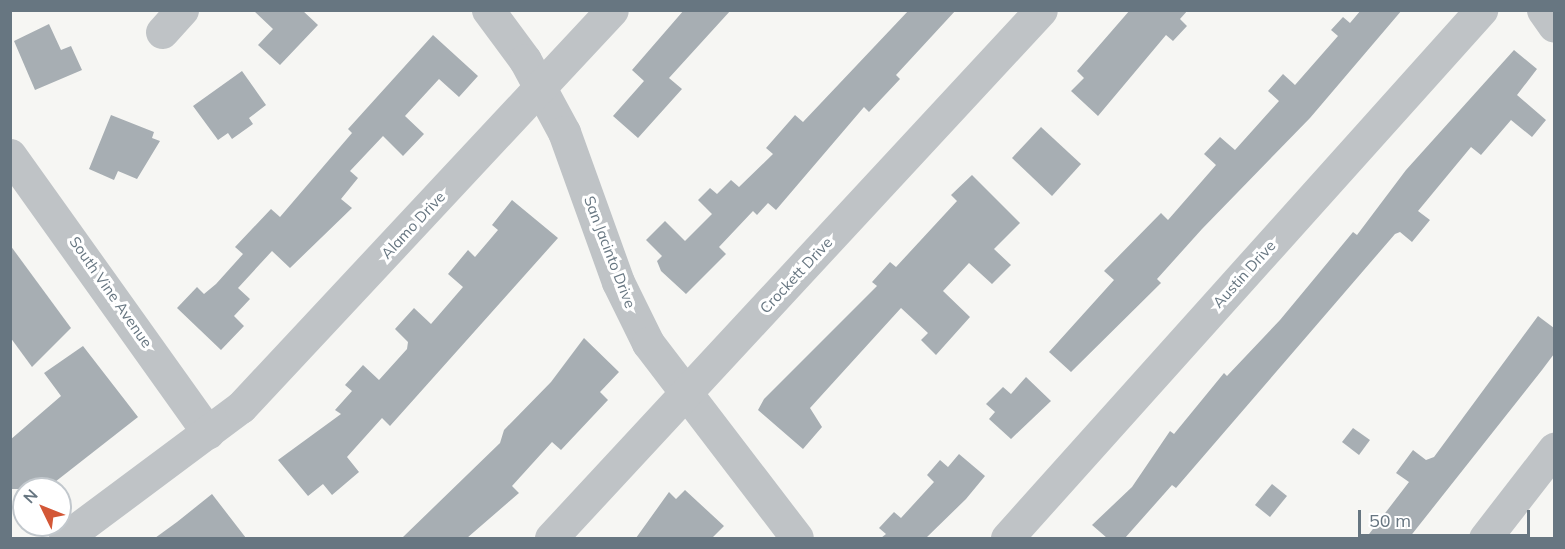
<!DOCTYPE html>
<html>
<head>
<meta charset="utf-8">
<style>
	body { margin:0 }
	#map { position:relative; width:1565px; height:549px; overflow:hidden; background:#f6f6f3; font-family:Mulish,sans-serif }
	div>[style] { position:absolute }
	[style*='--x'] { left:calc(var(--x)*1px); top:calc(var(--y)*1px); width:calc(var(--w)*1px); rotate:calc(var(--a)*1deg) }
	.building>* { inset:0; background:#a7aeb3 }
	.minor>* { height:33px; margin:-16.5px; padding:0 16.5px; transform-origin:16.5px; border-radius:16.5px; background:#bfc3c6 }
	span { translate:-50% -50%; white-space:nowrap; text-align:center; line-height:1.15; -webkit-text-stroke:6px #fff; paint-order:stroke }
	.street-label { font-size:15px; color:#677681 }
	.frame { position:absolute; inset:0; border:12px solid #677681; pointer-events:none }
	.north { position:absolute; left:12px; top:477px; width:60px; height:60px; box-sizing:border-box; background:#fff; border:2px solid #c2c8cd; border-radius:50%; rotate:313deg; font-size:16px; font-weight:700; line-height:24px; text-align:center; color:#677681 }
	.north::after { content:''; display:block; margin:auto; width:21px; height:27px; background:#d35736; clip-path:polygon(50% 0,100% 100%,50% 72%,0 100%) }
	.scale { position:absolute; left:1358px; top:510px; width:172px; height:27px; box-sizing:border-box; border:3px solid #677681; border-top:0; padding-left:8px; font-size:18px; line-height:21px; white-space:nowrap; color:#677681; -webkit-text-stroke:4px #fff; paint-order:stroke }
</style>
</head>
<body>
<div id="map">
	<div class="building">
		<div style="clip-path:polygon(253px 10px,302px 10px,318px 25px,280px 65px,258px 45px,273px 29px)"></div>
		<div style="clip-path:polygon(684px 10px,731px 10px,669px 78px,682px 89px,638px 138px,613px 116px,644px 81px,632px 70px)"></div>
		<div style="clip-path:polygon(909px 10px,956px 10px,896px 75px,900px 79px,869px 112px,864px 107px,776px 210px,768px 203px,757px 215px,753px 211px,719px 247px,726px 254px,686px 294px,661px 271px,657px 261px,662px 256px,646px 240px,665px 221px,685px 241px,712px 214px,698px 200px,710px 188px,717px 194px,731px 180px,739px 187px,773px 154px,766px 148px,795px 115px,803px 122px)"></div>
		<div style="clip-path:polygon(1130px 10px,1188px 10px,1180px 19px,1187px 26px,1173px 41px,1166px 35px,1098px 116px,1071px 91px,1084px 78px,1077px 71px)"></div>
		<div style="clip-path:polygon(1361px 10px,1402px 10px,1310px 118px,1202px 229px,1157px 279px,1161px 283px,1071px 372px,1049px 352px,1114px 280px,1104px 271px,1161px 213px,1168px 220px,1216px 165px,1204px 154px,1220px 137px,1235px 150px,1279px 101px,1268px 91px,1283px 74px,1295px 85px,1338px 36px,1331px 30px,1343px 17px,1350px 23px)"></div>
		<div style="clip-path:polygon(49px 24px,61px 50px,71px 46px,82px 70px,35px 90px,14px 41px)"></div>
		<div style="clip-path:polygon(433px 35px,478px 76px,459px 97px,439px 79px,405px 116px,424px 134px,403px 156px,383px 136px,350px 171px,358px 178px,341px 199px,352px 208px,290px 268px,272px 251px,238px 288px,250px 299px,234px 316px,244px 326px,221px 350px,177px 308px,197px 287px,204px 294px,216px 284px,243px 254px,235px 247px,271px 209px,280px 217px,352px 133px,348px 129px)"></div>
		<div style="clip-path:polygon(1514px 50px,1537px 69px,1517px 95px,1546px 120px,1532px 137px,1511px 120px,1481px 155px,1471px 147px,1418px 211px,1430px 220px,1412px 242px,1400px 232px,1395px 234px,1176px 488px,1172px 485px,1125px 538px,1107px 538px,1092px 525px,1132px 487px,1170px 431px,1174px 434px,1224px 373px,1227px 376px,1280px 320px,1353px 232px,1357px 235px,1406px 170px)"></div>
		<div style="clip-path:polygon(242px 71px,266px 105px,249px 118px,253px 124px,232px 139px,228px 133px,218px 140px,193px 106px)"></div>
		<div style="clip-path:polygon(111px 115px,154px 132px,152px 138px,160px 141px,137px 179px,118px 171px,114px 180px,89px 169px)"></div>
		<div style="clip-path:polygon(1041px 127px,1081px 164px,1052px 196px,1012px 158px)"></div>
		<div style="clip-path:polygon(972px 175px,1020px 223px,994px 249px,1011px 265px,992px 284px,969px 263px,943px 291px,970px 317px,936px 355px,921px 340px,928px 333px,901px 308px,810px 408px,822px 427px,803px 449px,758px 410px,764px 399px,877px 286px,872px 282px,890px 262px,896px 267px,957px 201px,951px 195px)"></div>
		<div style="clip-path:polygon(512px 200px,558px 238px,390px 426px,382px 418px,347px 457px,359px 472px,332px 495px,323px 484px,308px 496px,278px 460px,341px 414px,335px 410px,352px 391px,345px 385px,363px 365px,379px 380px,407px 349px,408px 342px,395px 329px,414px 308px,431px 324px,463px 287px,448px 274px,468px 250px,475px 257px,498px 230px,492px 225px)"></div>
		<div style="clip-path:polygon(10px 245px,71px 328px,32px 367px,10px 337px)"></div>
		<div style="clip-path:polygon(1538px 316px,1554px 328px,1554px 354px,1542px 370px,1409px 538px,1366px 538px,1409px 482px,1396px 473px,1413px 450px,1426px 460px,1434px 457px)"></div>
		<div style="clip-path:polygon(584px 338px,619px 372px,600px 392px,608px 400px,561px 450px,552px 442px,512px 486px,519px 493px,467px 538px,402px 538px,500px 443px,504px 430px,551px 382px)"></div>
		<div style="clip-path:polygon(83px 346px,138px 417px,46px 489px,10px 489px,10px 440px,61px 396px,44px 373px)"></div>
		<div style="clip-path:polygon(1026px 377px,1051px 401px,1011px 439px,989px 419px,995px 412px,986px 404px,1003px 387px,1011px 394px)"></div>
		<div style="clip-path:polygon(1353px 428px,1370px 440px,1359px 455px,1342px 442px)"></div>
		<div style="clip-path:polygon(959px 454px,985px 476px,966px 499px,926px 538px,881px 538px,886px 534px,879px 528px,894px 512px,901px 518px,934px 482px,927px 475px,940px 460px,948px 467px)"></div>
		<div style="clip-path:polygon(1272px 484px,1287px 496px,1270px 517px,1255px 505px)"></div>
		<div style="clip-path:polygon(685px 490px,724px 526px,712px 538px,636px 538px,669px 492px,676px 499px)"></div>
		<div style="clip-path:polygon(212px 494px,246px 538px,155px 538px,177px 522px)"></div>
	</div>
	<div class="minor">
		<div style="--x:488;--y:10;--w:62;--a:53.5"></div>
		<div style="--x:525;--y:60;--w:82;--a:61.6"></div>
		<div style="--x:564;--y:132;--w:159;--a:70.2"></div>
		<div style="--x:618;--y:282;--w:68;--a:63.8"></div>
		<div style="--x:648;--y:343;--w:245;--a:52.6"></div>
		<div style="--x:1543;--y:10;--w:19;--a:55"></div>
		<div style="--x:162;--y:32;--w:30;--a:-48"></div>
		<div style="--x:10;--y:155;--w:341;--a:54.5"></div>
		<div style="--x:65;--y:538;--w:219;--a:-36.7"></div>
		<div style="--x:241;--y:407;--w:543;--a:-46.94"></div>
		<div style="--x:551;--y:538;--w:720;--a:-47.14"></div>
		<div style="--x:1007;--y:538;--w:710;--a:-48.08"></div>
		<div style="--x:1485;--y:538;--w:113;--a:-52.2"></div>
	</div>
	<div class="street-label">
		<span style="left:413px;top:225px;rotate:-47deg">Alamo Drive</span>
		<span style="left:610px;top:252px;rotate:69deg">San Jacinto Drive</span>
		<span style="left:1244px;top:274px;rotate:-48deg">Austin Drive</span>
		<span style="left:796px;top:275px;rotate:-47deg">Crockett Drive</span>
		<span style="left:111px;top:292px;rotate:55deg">South Vine Avenue</span>
	</div>
	<div class="frame"></div>
	<div class="north">N</div>
	<div class="scale">50 m</div>
</div>
</body>
</html>
